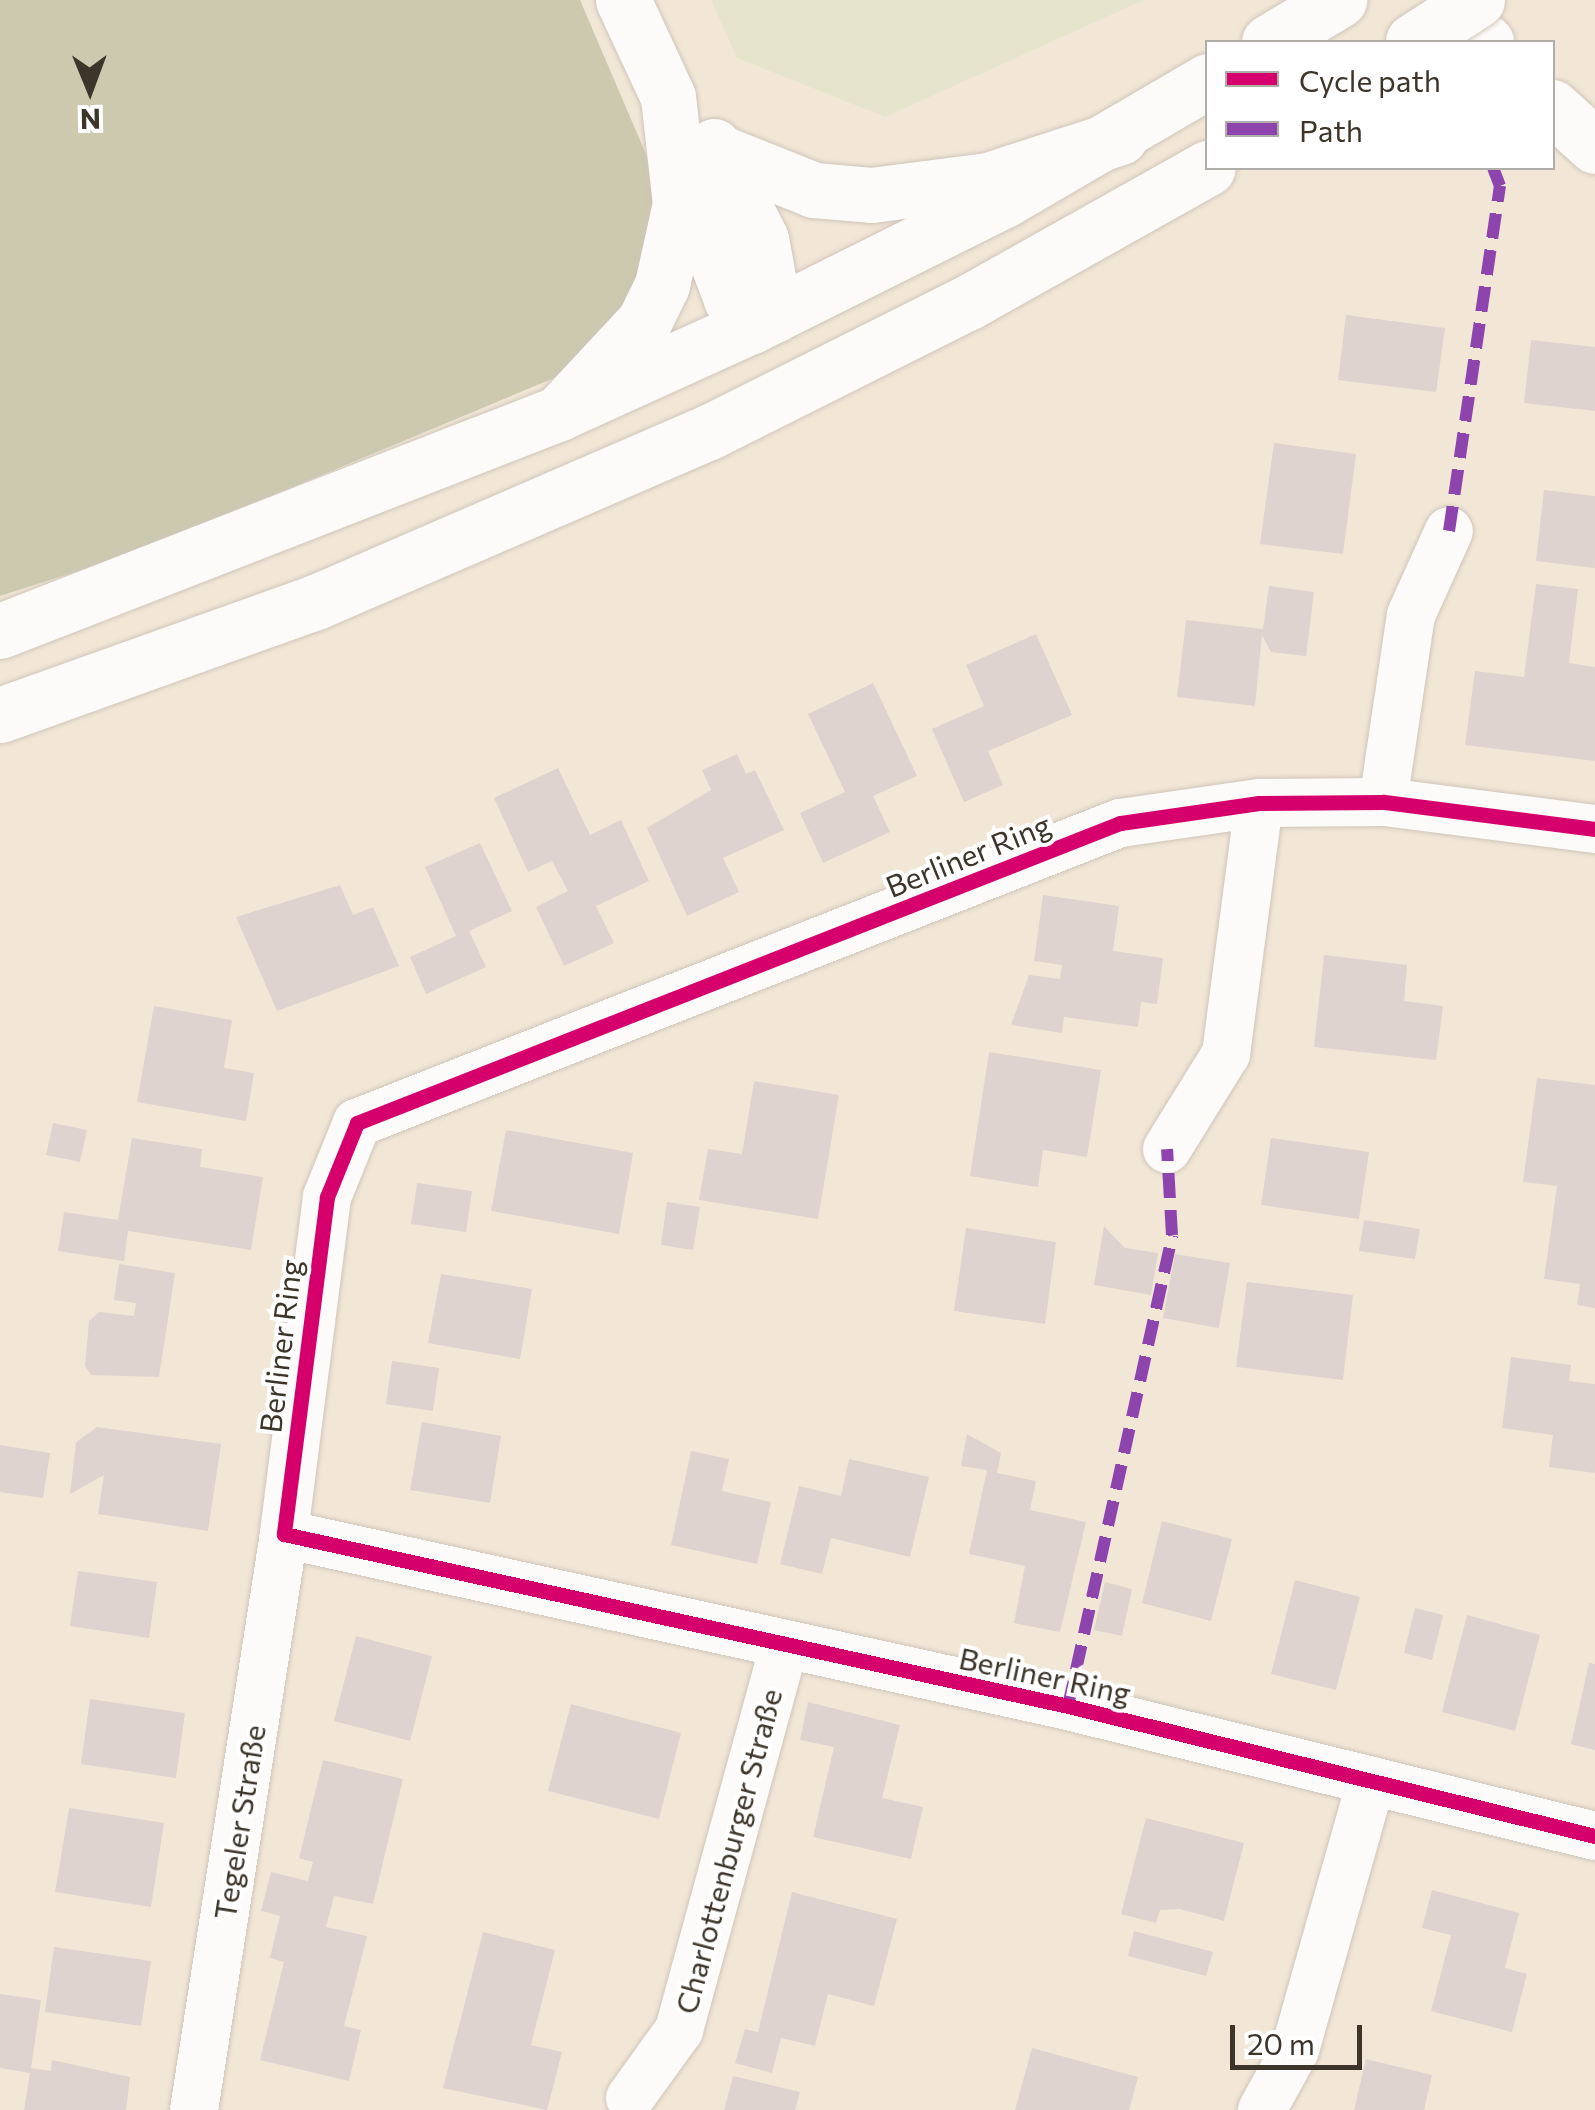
<!DOCTYPE html>
<html>
<head>
<meta charset="utf-8">
<style>
	body { margin:0 }
	#map { position:relative; width:1595px; height:2110px; overflow:hidden; background:#f2e7d7; font-family:Commissioner,sans-serif }
	div>[style] { position:absolute }
	[style*='--x'] { left:calc(var(--x)*1px); top:calc(var(--y)*1px); width:calc(var(--w)*1px); rotate:calc(var(--a)*1deg) }
	.green>* { inset:0; background:#e6e4cd }
	.forest>* { inset:0; background:#ccc9af }
	.building>* { inset:0; background:#ded3ce }
	.roads { filter:drop-shadow(0 0 2px #cfc5b9) drop-shadow(0 0 2px #cfc5b9) }
	.minor>* { height:48px; margin:-24px; padding:0 24px; transform-origin:24px; border-radius:24px; background:#fdfbf9 }
	.tertiary>* { height:55px; margin:-27.5px; padding:0 27.5px; transform-origin:27.5px; border-radius:27.5px; background:#fdfbf9 }
	.primary>* { height:55px; margin:-27.5px; padding:0 27.5px; transform-origin:27.5px; border-radius:27.5px; background:#fdfbf9 }
	.trunk>* { height:55px; margin:-27.5px; padding:0 27.5px; transform-origin:27.5px; border-radius:27.5px; background:#fdfbf9 }
	.bridges { filter:drop-shadow(0 0 2px #cfc5b9) drop-shadow(0 0 2px #cfc5b9) }
	.primary-bridge>* { height:55px; margin:-27.5px; padding:0 27.5px; transform-origin:27.5px; border-radius:27.5px; background:#fdfbf9 }
	.quiet>* { height:12px; margin-top:-6px; transform-origin:0; background:repeating-linear-gradient(90deg,#8e44ad 0 25px,transparent 0 37px) }
	.cycleway>* { height:15px; margin:-7.5px; padding:0 7.5px; transform-origin:7.5px; border-radius:7.5px; background:#d6006c }
	span { translate:-50% -50%; white-space:nowrap; text-align:center; line-height:1.15; -webkit-text-stroke:8px #fff; paint-order:stroke }
	.street-label { font-size:30px; color:#3d352a }
	.legend { position:absolute; left:1205px; top:40px; width:350px; height:130px; box-sizing:border-box; background:#fff; border:2px solid #b1aeaa; margin:0; padding:12px 18px; list-style:none; font-size:30px; color:#3d352a }
	.legend li { display:flex; align-items:center; gap:20px; height:50px }
	.legend b { width:50px; border:2px solid #b1aeaa }
	.north { position:absolute; left:40px; top:40px; width:100px; height:100px; -webkit-text-stroke:8px #fff; paint-order:stroke; rotate:179deg; font-size:28px; font-weight:700; line-height:40px; text-align:center; color:#3d352a }
	.north::after { content:''; display:block; margin:auto; width:35px; height:45px; background:#3d352a; clip-path:polygon(50% 0,100% 100%,50% 72%,0 100%) }
	.scale { position:absolute; left:1230px; top:2025px; width:132px; height:45px; box-sizing:border-box; border:5px solid #3d352a; border-top:0; padding-left:12px; font-size:30px; line-height:35px; white-space:nowrap; color:#3d352a; -webkit-text-stroke:8px #fff; paint-order:stroke }
</style>
</head>
<body>
<div id="map">
	<div class="green">
		<div style="clip-path:polygon(711px 0,1144px 0,885px 117px,737px 58px)"></div>
	</div>
	<div class="forest">
		<div style="clip-path:polygon(0 0,580px 0,654px 173px,659px 214px,636px 307px,559px 376px,137px 552px,0 596px)"></div>
	</div>
	<div class="building">
		<div style="clip-path:polygon(1346px 315px,1445px 328px,1436px 392px,1338px 380px)"></div>
		<div style="clip-path:polygon(1531px 340px,1595px 347px,1595px 411px,1524px 403px)"></div>
		<div style="clip-path:polygon(1274px 443px,1356px 454px,1343px 554px,1260px 544px)"></div>
		<div style="clip-path:polygon(1544px 490px,1595px 496px,1595px 568px,1536px 561px)"></div>
		<div style="clip-path:polygon(1536px 584px,1578px 589px,1569px 663px,1595px 667px,1595px 761px,1465px 745px,1475px 671px,1524px 677px)"></div>
		<div style="clip-path:polygon(1269px 586px,1314px 592px,1306px 656px,1271px 652px,1262px 635px,1255px 706px,1177px 697px,1186px 620px,1263px 629px)"></div>
		<div style="clip-path:polygon(1036px 634px,1072px 715px,988px 751px,1003px 785px,964px 802px,932px 729px,984px 706px,966px 665px)"></div>
		<div style="clip-path:polygon(873px 683px,917px 776px,873px 796px,890px 832px,823px 863px,800px 813px,845px 792px,808px 714px)"></div>
		<div style="clip-path:polygon(737px 754px,746px 774px,755px 770px,784px 830px,723px 858px,739px 892px,687px 916px,647px 828px,711px 790px,702px 770px)"></div>
		<div style="clip-path:polygon(558px 768px,590px 835px,621px 820px,649px 881px,596px 906px,614px 943px,564px 966px,536px 907px,568px 891px,552px 861px,528px 872px,494px 798px)"></div>
		<div style="clip-path:polygon(480px 843px,512px 911px,469px 931px,486px 967px,426px 994px,410px 957px,456px 936px,425px 867px)"></div>
		<div style="clip-path:polygon(340px 885px,353px 915px,373px 907px,399px 966px,277px 1011px,236px 917px)"></div>
		<div style="clip-path:polygon(1043px 895px,1119px 906px,1113px 951px,1163px 958px,1157px 1004px,1141px 1002px,1138px 1027px,1064px 1017px,1062px 1033px,1011px 1025px,1029px 975px,1060px 979px,1062px 965px,1034px 961px)"></div>
		<div style="clip-path:polygon(1324px 955px,1407px 965px,1404px 1001px,1443px 1006px,1436px 1060px,1314px 1047px)"></div>
		<div style="clip-path:polygon(154px 1006px,232px 1020px,224px 1068px,254px 1073px,246px 1121px,137px 1102px)"></div>
		<div style="clip-path:polygon(989px 1052px,1101px 1070px,1087px 1157px,1043px 1150px,1038px 1187px,970px 1176px)"></div>
		<div style="clip-path:polygon(1537px 1078px,1595px 1085px,1595px 1308px,1577px 1305px,1580px 1284px,1544px 1279px,1557px 1186px,1523px 1182px)"></div>
		<div style="clip-path:polygon(754px 1081px,839px 1095px,818px 1219px,699px 1200px,708px 1149px,742px 1154px)"></div>
		<div style="clip-path:polygon(53px 1123px,87px 1130px,80px 1162px,46px 1155px)"></div>
		<div style="clip-path:polygon(506px 1130px,633px 1153px,619px 1234px,491px 1211px)"></div>
		<div style="clip-path:polygon(132px 1138px,202px 1149px,200px 1167px,263px 1177px,251px 1250px,128px 1231px,124px 1261px,58px 1251px,64px 1212px,118px 1220px)"></div>
		<div style="clip-path:polygon(1271px 1138px,1369px 1152px,1359px 1219px,1261px 1205px)"></div>
		<div style="clip-path:polygon(417px 1183px,472px 1191px,466px 1232px,411px 1224px)"></div>
		<div style="clip-path:polygon(667px 1202px,700px 1207px,693px 1250px,661px 1245px)"></div>
		<div style="clip-path:polygon(1364px 1220px,1420px 1229px,1415px 1259px,1359px 1251px)"></div>
		<div style="clip-path:polygon(1104px 1226px,1125px 1248px,1158px 1253px,1151px 1295px,1094px 1285px)"></div>
		<div style="clip-path:polygon(966px 1228px,1056px 1242px,1045px 1324px,954px 1311px)"></div>
		<div style="clip-path:polygon(1175px 1254px,1230px 1263px,1219px 1328px,1163px 1318px)"></div>
		<div style="clip-path:polygon(119px 1264px,175px 1273px,159px 1377px,91px 1375px,85px 1366px,89px 1321px,99px 1312px,134px 1316px,136px 1303px,114px 1300px)"></div>
		<div style="clip-path:polygon(441px 1274px,532px 1289px,520px 1359px,428px 1343px)"></div>
		<div style="clip-path:polygon(1247px 1282px,1353px 1295px,1343px 1380px,1236px 1367px)"></div>
		<div style="clip-path:polygon(1511px 1357px,1571px 1365px,1569px 1381px,1595px 1384px,1595px 1473px,1549px 1467px,1553px 1435px,1502px 1428px)"></div>
		<div style="clip-path:polygon(392px 1361px,439px 1368px,433px 1411px,386px 1404px)"></div>
		<div style="clip-path:polygon(422px 1422px,501px 1436px,490px 1503px,410px 1490px)"></div>
		<div style="clip-path:polygon(97px 1427px,221px 1444px,208px 1531px,98px 1514px,104px 1475px,70px 1494px,76px 1442px)"></div>
		<div style="clip-path:polygon(967px 1434px,1001px 1453px,997px 1473px,1036px 1481px,1030px 1510px,1086px 1522px,1060px 1632px,1014px 1623px,1025px 1566px,969px 1554px,987px 1470px,961px 1466px)"></div>
		<div style="clip-path:polygon(0 1445px,50px 1453px,43px 1498px,0 1492px)"></div>
		<div style="clip-path:polygon(691px 1451px,729px 1459px,722px 1491px,771px 1502px,757px 1564px,671px 1545px)"></div>
		<div style="clip-path:polygon(849px 1459px,929px 1477px,910px 1557px,831px 1538px,822px 1574px,780px 1564px,799px 1486px,841px 1496px)"></div>
		<div style="clip-path:polygon(1162px 1521px,1232px 1539px,1211px 1621px,1142px 1603px)"></div>
		<div style="clip-path:polygon(78px 1571px,157px 1582px,149px 1638px,70px 1626px)"></div>
		<div style="clip-path:polygon(1295px 1580px,1360px 1597px,1336px 1690px,1271px 1674px)"></div>
		<div style="clip-path:polygon(1105px 1582px,1132px 1589px,1122px 1636px,1094px 1630px)"></div>
		<div style="clip-path:polygon(1415px 1608px,1443px 1615px,1432px 1660px,1404px 1653px)"></div>
		<div style="clip-path:polygon(1467px 1615px,1540px 1635px,1515px 1731px,1442px 1712px)"></div>
		<div style="clip-path:polygon(356px 1636px,432px 1656px,410px 1741px,334px 1721px)"></div>
		<div style="clip-path:polygon(1589px 1663px,1595px 1664px,1595px 1750px,1571px 1744px)"></div>
		<div style="clip-path:polygon(90px 1699px,185px 1713px,176px 1778px,81px 1764px)"></div>
		<div style="clip-path:polygon(808px 1702px,900px 1725px,882px 1798px,923px 1807px,911px 1859px,813px 1837px,834px 1747px,800px 1740px)"></div>
		<div style="clip-path:polygon(571px 1704px,681px 1733px,659px 1819px,548px 1791px)"></div>
		<div style="clip-path:polygon(323px 1760px,403px 1779px,373px 1904px,334px 1896px,326px 1927px,367px 1936px,344px 2026px,361px 2030px,349px 2081px,260px 2060px,284px 1962px,270px 1958px,280px 1916px,261px 1911px,271px 1872px,308px 1881px,313px 1862px,299px 1858px)"></div>
		<div style="clip-path:polygon(69px 1808px,164px 1823px,151px 1907px,55px 1892px)"></div>
		<div style="clip-path:polygon(1146px 1818px,1244px 1843px,1224px 1921px,1180px 1909px,1160px 1910px,1156px 1923px,1121px 1914px)"></div>
		<div style="clip-path:polygon(1432px 1890px,1519px 1913px,1505px 1968px,1527px 1974px,1512px 2032px,1431px 2011px,1451px 1935px,1422px 1928px)"></div>
		<div style="clip-path:polygon(792px 1892px,897px 1919px,874px 2006px,828px 1994px,815px 2046px,781px 2038px,772px 2073px,735px 2063px,745px 2029px,758px 2032px)"></div>
		<div style="clip-path:polygon(1134px 1931px,1213px 1952px,1206px 1976px,1128px 1956px)"></div>
		<div style="clip-path:polygon(483px 1932px,555px 1950px,531px 2045px,562px 2052px,547px 2110px,443px 2088px)"></div>
		<div style="clip-path:polygon(54px 1947px,151px 1961px,141px 2026px,45px 2012px)"></div>
		<div style="clip-path:polygon(0 1994px,41px 2000px,31px 2068px,51px 2071px,52px 2060px,130px 2077px,126px 2110px,24px 2110px,30px 2073px,0 2068px)"></div>
		<div style="clip-path:polygon(1032px 2048px,1138px 2077px,1129px 2110px,1015px 2110px)"></div>
		<div style="clip-path:polygon(1366px 2059px,1432px 2075px,1424px 2110px,1354px 2110px)"></div>
		<div style="clip-path:polygon(733px 2076px,800px 2092px,795px 2110px,724px 2110px)"></div>
	</div>
	<div class="roads">
		<div class="minor">
			<div style="--x:1383;--y:802;--w:189;--a:-81.5"></div>
			<div style="--x:1411;--y:615;--w:92;--a:-65.7"></div>
			<div style="--x:1595;--y:829;--w:214;--a:-172.7"></div>
			<div style="--x:1383;--y:802;--w:124;--a:179.5"></div>
			<div style="--x:1259;--y:803;--w:140;--a:171.8"></div>
			<div style="--x:1120;--y:823;--w:820;--a:158.54"></div>
			<div style="--x:357;--y:1123;--w:80;--a:112.1"></div>
			<div style="--x:327;--y:1197;--w:340;--a:97.3"></div>
			<div style="--x:284;--y:1534;--w:803;--a:12.37"></div>
			<div style="--x:1068;--y:1706;--w:543;--a:13.86"></div>
			<div style="--x:1167;--y:1149;--w:112;--a:-58.2"></div>
			<div style="--x:1226;--y:1054;--w:253;--a:-82.5"></div>
			<div style="--x:630;--y:2098;--w:84;--a:-54.2"></div>
			<div style="--x:679;--y:2030;--w:394;--a:-74.7"></div>
			<div style="--x:194;--y:2110;--w:583;--a:-81.12"></div>
			<div style="--x:1262;--y:2110;--w:68;--a:-61.2"></div>
			<div style="--x:1295;--y:2050;--w:280;--a:-74.2"></div>
		</div>
		<div class="tertiary">
			<div style="--x:1480;--y:37;--w:8;--a:40"></div>
			<div style="--x:1552;--y:107;--w:58;--a:42.2"></div>
		</div>
		<div class="primary">
			<div style="--x:1269;--y:42;--w:82;--a:-31"></div>
			<div style="--x:0;--y:631;--w:600;--a:-21.3"></div>
			<div style="--x:559;--y:413;--w:211;--a:-24.4"></div>
			<div style="--x:751;--y:326;--w:285;--a:-26.5"></div>
			<div style="--x:1006;--y:199;--w:234;--a:-30.3"></div>
			<div style="--x:0;--y:715;--w:338;--a:-19.7"></div>
			<div style="--x:318;--y:601;--w:426;--a:-23.4"></div>
			<div style="--x:709;--y:432;--w:288;--a:-26.6"></div>
			<div style="--x:967;--y:303;--w:276;--a:-29.3"></div>
		</div>
		<div class="trunk">
			<div style="--x:714;--y:146;--w:104;--a:63.2"></div>
			<div style="--x:761;--y:239;--w:77;--a:79.6"></div>
			<div style="--x:719;--y:152;--w:102;--a:21.8"></div>
			<div style="--x:814;--y:190;--w:57;--a:5"></div>
			<div style="--x:871;--y:195;--w:118;--a:-7.3"></div>
			<div style="--x:988;--y:180;--w:139;--a:-18"></div>
			<div style="--x:686;--y:179;--w:128;--a:69.4"></div>
			<div style="--x:731;--y:299;--w:34;--a:53"></div>
			<div style="--x:559;--y:413;--w:125;--a:-47"></div>
			<div style="--x:644;--y:322;--w:41;--a:-64.1"></div>
			<div style="--x:662;--y:285;--w:83;--a:-77.5"></div>
			<div style="--x:680;--y:204;--w:108;--a:-96.4"></div>
			<div style="--x:668;--y:97;--w:107;--a:-114.9"></div>
		</div>
	</div>
	<div class="bridges">
		<div class="primary-bridge">
			<div style="--x:1413;--y:41;--w:76;--a:-32.6"></div>
		</div>
	</div>
	<div class="quiet">
		<div style="--x:1449;--y:531;--w:349;--a:-81.6"></div>
		<div style="--x:1500;--y:186;--w:19;--a:-111"></div>
		<div style="--x:1068;--y:1706;--w:482;--a:-77.5"></div>
		<div style="--x:1172;--y:1235;--w:86;--a:-93.3"></div>
	</div>
	<div class="cycleway">
		<div style="--x:1595;--y:829;--w:214;--a:-172.7"></div>
		<div style="--x:1383;--y:802;--w:124;--a:179.5"></div>
		<div style="--x:1259;--y:803;--w:140;--a:171.8"></div>
		<div style="--x:1120;--y:823;--w:820;--a:158.54"></div>
		<div style="--x:357;--y:1123;--w:80;--a:112.1"></div>
		<div style="--x:327;--y:1197;--w:340;--a:97.3"></div>
		<div style="--x:284;--y:1534;--w:803;--a:12.37"></div>
		<div style="--x:1068;--y:1706;--w:543;--a:13.86"></div>
	</div>
	<div class="street-label">
		<span style="left:968px;top:855px;rotate:-22deg">Berliner Ring</span>
		<span style="left:280px;top:1346px;rotate:-83deg">Berliner Ring</span>
		<span style="left:1045px;top:1675px;rotate:12deg">Berliner Ring</span>
		<span style="left:239px;top:1822px;rotate:-81deg">Tegeler Straße</span>
		<span style="left:728px;top:1851px;rotate:-75deg">Charlottenburger Straße</span>
	</div>
	<ul class="legend">
	<li><b style="height:12px;background:#d6006c"></b>Cycle path</li>
	<li><b style="height:12px;background:#8e44ad"></b>Path</li>
	</ul>
	<div class="north">N</div>
	<div class="scale">20 m</div>
</div>
</body>
</html>
